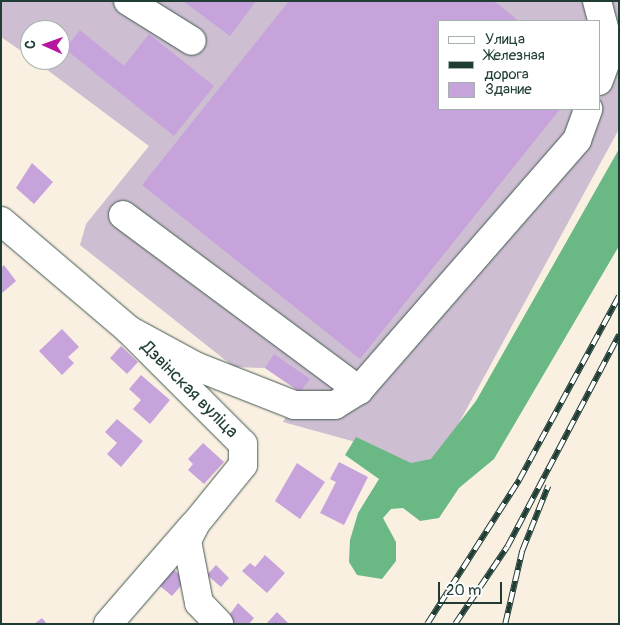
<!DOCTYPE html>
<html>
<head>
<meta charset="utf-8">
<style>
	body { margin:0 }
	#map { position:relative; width:620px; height:625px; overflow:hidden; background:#faf0e2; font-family:Pangolin,sans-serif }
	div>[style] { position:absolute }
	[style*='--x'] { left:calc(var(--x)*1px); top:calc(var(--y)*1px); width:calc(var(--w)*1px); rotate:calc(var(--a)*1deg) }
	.industrial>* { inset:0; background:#cdbed2 }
	.forest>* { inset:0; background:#6ab984 }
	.building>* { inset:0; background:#c6a3da }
	.roads { filter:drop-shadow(0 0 1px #40584e) drop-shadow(0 0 1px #40584e) }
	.minor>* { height:28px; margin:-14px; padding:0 14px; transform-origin:14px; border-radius:14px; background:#fff }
	.rail>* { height:5.5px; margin-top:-2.75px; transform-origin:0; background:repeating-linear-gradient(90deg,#fff 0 11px,#1f3d34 0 22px); box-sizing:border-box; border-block:1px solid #1f3d34 }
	span { translate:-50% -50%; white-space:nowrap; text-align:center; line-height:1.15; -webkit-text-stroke:4px #fff; paint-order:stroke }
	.street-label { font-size:18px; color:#1f3d34 }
	.frame { position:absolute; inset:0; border:2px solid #1f3d34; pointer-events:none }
	.legend { position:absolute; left:438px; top:20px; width:162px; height:90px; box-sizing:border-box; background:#fff; border:1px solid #a5b1ae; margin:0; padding:6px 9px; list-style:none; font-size:15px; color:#1f3d34 }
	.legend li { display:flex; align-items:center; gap:10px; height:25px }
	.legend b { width:25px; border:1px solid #a5b1ae }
	.north { position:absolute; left:20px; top:20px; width:50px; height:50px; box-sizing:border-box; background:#fff; border:1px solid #a5b1ae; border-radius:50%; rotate:272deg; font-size:14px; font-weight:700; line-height:20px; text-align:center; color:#1f3d34 }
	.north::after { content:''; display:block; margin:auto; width:18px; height:22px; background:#b5179e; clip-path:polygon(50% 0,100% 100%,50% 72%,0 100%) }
	.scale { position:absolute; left:438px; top:582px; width:64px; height:22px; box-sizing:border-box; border:2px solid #1f3d34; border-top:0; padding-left:6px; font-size:15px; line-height:18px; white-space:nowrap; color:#1f3d34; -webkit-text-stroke:4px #fff; paint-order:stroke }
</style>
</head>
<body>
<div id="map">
	<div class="industrial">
		<div style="clip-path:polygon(evenodd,1px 1px,619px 1px,619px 129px,429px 478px,352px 441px,283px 422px,300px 392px,265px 368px,234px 367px,80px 245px,86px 224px,149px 146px,34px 60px,60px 60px,60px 30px,30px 30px,30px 57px,1px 37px,1px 1px,439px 21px,599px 21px,599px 109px,439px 109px,439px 21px)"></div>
	</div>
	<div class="forest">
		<div style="clip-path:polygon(619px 149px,619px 246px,494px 459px,459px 488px,439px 518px,420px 521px,403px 508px,391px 509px,383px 518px,396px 542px,396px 561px,382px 579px,357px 575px,349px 562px,350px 540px,358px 513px,379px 479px,345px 455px,356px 437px,411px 463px,431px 459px,476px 401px)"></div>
	</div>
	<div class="building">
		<div style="clip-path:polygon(183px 1px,256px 1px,230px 36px)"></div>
		<div style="clip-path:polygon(289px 1px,494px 1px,519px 21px,439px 21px,439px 109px,560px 109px,360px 359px,142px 185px)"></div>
		<div style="clip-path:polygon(80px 30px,124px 66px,149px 34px,214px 86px,174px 136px,65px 49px)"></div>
		<div style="clip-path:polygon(32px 163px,53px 182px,34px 204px,16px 188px)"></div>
		<div style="clip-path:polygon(4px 265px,16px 281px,1px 294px,1px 268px)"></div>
		<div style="clip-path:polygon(62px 329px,79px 347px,68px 357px,74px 363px,62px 375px,39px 351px)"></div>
		<div style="clip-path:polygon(121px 346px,138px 362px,127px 374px,110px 358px)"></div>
		<div style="clip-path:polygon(274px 354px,310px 379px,300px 392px,265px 368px)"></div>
		<div style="clip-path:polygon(141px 375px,170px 400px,150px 424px,133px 409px,141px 400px,129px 389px)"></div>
		<div style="clip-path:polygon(117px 419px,143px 441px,121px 467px,107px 454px,117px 443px,105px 432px)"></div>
		<div style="clip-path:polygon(203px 443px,224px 462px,204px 484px,188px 470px,193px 464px,188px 459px)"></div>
		<div style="clip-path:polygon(339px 462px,368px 477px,344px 525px,320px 513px,336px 482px,330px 479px)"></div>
		<div style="clip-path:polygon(297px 463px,325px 482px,300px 519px,275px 501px)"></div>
		<div style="clip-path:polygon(265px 555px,285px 573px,267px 593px,242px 571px,250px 563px,255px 567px)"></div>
		<div style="clip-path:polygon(168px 565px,186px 580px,172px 596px,154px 581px)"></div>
		<div style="clip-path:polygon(216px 565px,229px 578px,221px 587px,207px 575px)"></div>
		<div style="clip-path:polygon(238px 603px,254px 618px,249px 624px,223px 624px)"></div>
		<div style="clip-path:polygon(277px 612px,289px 624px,266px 624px)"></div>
		<div style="clip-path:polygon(42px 618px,47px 624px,34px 624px)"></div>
	</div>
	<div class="roads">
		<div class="minor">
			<div style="--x:128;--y:1;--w:75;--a:32"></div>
			<div style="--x:597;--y:1;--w:51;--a:75.1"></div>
			<div style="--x:610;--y:50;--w:33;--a:110"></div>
			<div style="--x:123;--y:215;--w:294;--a:36.6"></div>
			<div style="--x:1;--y:221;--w:168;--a:40.4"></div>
			<div style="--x:129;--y:330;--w:161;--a:45"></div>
			<div style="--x:243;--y:444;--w:21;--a:90"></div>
			<div style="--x:243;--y:465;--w:75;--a:129"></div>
			<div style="--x:196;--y:523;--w:20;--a:117"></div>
			<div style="--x:187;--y:541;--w:63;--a:79"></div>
			<div style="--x:199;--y:603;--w:29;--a:46"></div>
			<div style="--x:129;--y:330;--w:75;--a:28.6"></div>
			<div style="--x:195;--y:366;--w:106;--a:21.5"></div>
			<div style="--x:294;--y:405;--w:41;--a:0"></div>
			<div style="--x:335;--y:405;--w:28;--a:-32"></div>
			<div style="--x:359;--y:390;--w:332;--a:-48.9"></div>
			<div style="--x:577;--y:140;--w:33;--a:-70"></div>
			<div style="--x:108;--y:624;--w:130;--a:-49.1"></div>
		</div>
	</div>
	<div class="rail">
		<div style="--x:427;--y:624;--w:171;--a:-57.4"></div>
		<div style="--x:519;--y:480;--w:209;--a:-61.5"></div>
		<div style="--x:455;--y:624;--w:93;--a:-56"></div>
		<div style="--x:507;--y:547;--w:240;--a:-62.2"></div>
		<div style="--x:505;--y:624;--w:75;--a:-76.9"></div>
		<div style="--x:522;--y:551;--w:70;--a:-68.2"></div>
	</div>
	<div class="street-label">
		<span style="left:189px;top:390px;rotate:45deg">Дзвінская вуліца</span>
	</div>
	<div class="frame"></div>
	<ul class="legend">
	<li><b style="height:6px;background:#fff"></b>Улица</li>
	<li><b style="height:6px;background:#1f3d34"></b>Железная дорога</li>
	<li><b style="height:14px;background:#c6a3da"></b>Здание</li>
	</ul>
	<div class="north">С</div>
	<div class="scale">20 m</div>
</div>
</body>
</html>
